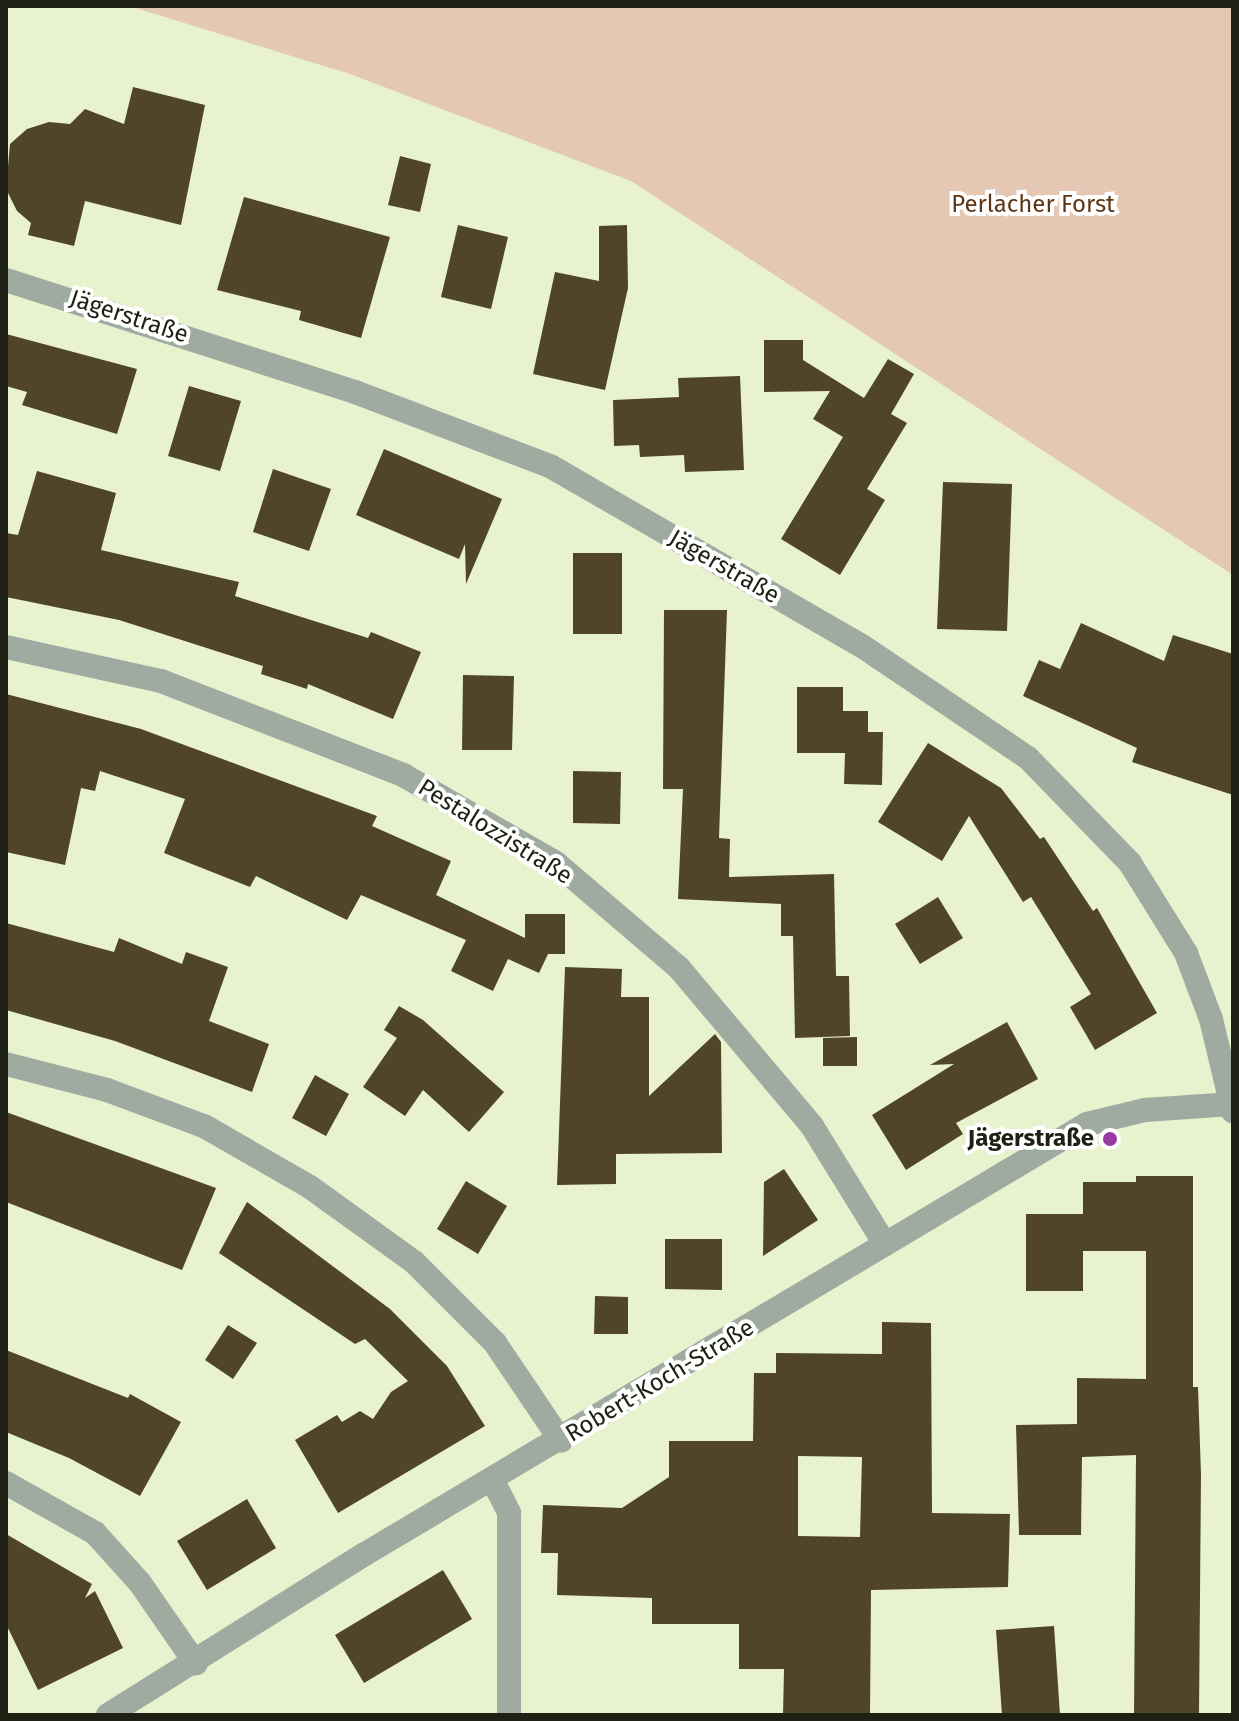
<!DOCTYPE html>
<html>
<head>
<meta charset="utf-8">
<style>
	body { margin:0 }
	#map { position:relative; width:1239px; height:1721px; overflow:hidden; background:#e8f2ce; font-family:"Fira Sans",sans-serif }
	div>[style] { position:absolute }
	[style*='--x'] { left:calc(var(--x)*1px); top:calc(var(--y)*1px); width:calc(var(--w)*1px); rotate:calc(var(--a)*1deg) }
	.green>* { inset:0; background:#e4c8b3 }
	.building>* { inset:0; background:#514527 }
	.street>* { height:24px; margin:-12px; padding:0 12px; transform-origin:12px; border-radius:12px; background:#9faba1 }
	.dots>* { width:22px; height:22px; translate:-50% -50%; box-sizing:border-box; border:4px solid #fff; border-radius:50% }
	span { translate:-50% -50%; white-space:nowrap; text-align:center; line-height:1.15; -webkit-text-stroke:8px #fff; paint-order:stroke }
	.park-label { font-size:24px; color:#5e3614 }
	.street-label { font-size:24px; color:#1d2013 }
	.poi-label { font-size:24px; color:#1d2013; font-weight:700 }
	.right { translate:-100% -50%; text-align:right }
	.frame { position:absolute; inset:0; border:8px solid #1d2013; pointer-events:none }
</style>
</head>
<body>
<div id="map">
	<div class="green">
		<div style="clip-path:polygon(129px 6px,1233px 6px,1233px 575px,631px 181px,350px 74px)"></div>
	</div>
	<div class="building">
		<div style="clip-path:polygon(133px 87px,205px 105px,181px 225px,85px 201px,74px 246px,28px 235px,31px 223px,17px 211px,6px 189px,10px 144px,27px 129px,49px 122px,70px 124px,85px 109px,124px 124px)"></div>
		<div style="clip-path:polygon(400px 156px,431px 164px,420px 212px,388px 205px)"></div>
		<div style="clip-path:polygon(244px 197px,390px 237px,361px 338px,299px 320px,301px 311px,217px 290px)"></div>
		<div style="clip-path:polygon(458px 225px,508px 237px,491px 309px,441px 297px)"></div>
		<div style="clip-path:polygon(627px 225px,628px 288px,605px 390px,533px 374px,555px 272px,599px 281px,599px 226px)"></div>
		<div style="clip-path:polygon(6px 334px,137px 369px,117px 434px,22px 405px,27px 392px,6px 386px)"></div>
		<div style="clip-path:polygon(764px 340px,803px 340px,803px 360px,864px 398px,888px 359px,914px 374px,891px 414px,907px 423px,867px 489px,885px 500px,840px 575px,781px 539px,843px 437px,813px 419px,830px 391px,764px 392px)"></div>
		<div style="clip-path:polygon(740px 376px,744px 470px,685px 472px,684px 455px,640px 457px,639px 445px,614px 446px,613px 400px,679px 397px,678px 378px)"></div>
		<div style="clip-path:polygon(189px 386px,241px 401px,220px 471px,168px 456px)"></div>
		<div style="clip-path:polygon(384px 449px,502px 499px,466px 584px,465px 544px,459px 559px,356px 515px)"></div>
		<div style="clip-path:polygon(273px 469px,331px 489px,309px 551px,253px 532px)"></div>
		<div style="clip-path:polygon(37px 471px,116px 493px,101px 550px,239px 582px,235px 596px,368px 638px,371px 632px,421px 652px,393px 719px,308px 684px,307px 689px,261px 674px,263px 666px,119px 620px,6px 597px,6px 533px,18px 535px)"></div>
		<div style="clip-path:polygon(943px 482px,1012px 484px,1007px 631px,937px 629px)"></div>
		<div style="clip-path:polygon(573px 553px,622px 553px,622px 634px,573px 634px)"></div>
		<div style="clip-path:polygon(664px 610px,727px 610px,719px 838px,730px 839px,729px 877px,834px 874px,836px 976px,849px 976px,850px 1036px,795px 1038px,793px 936px,781px 936px,781px 904px,678px 899px,683px 789px,663px 789px)"></div>
		<div style="clip-path:polygon(1081px 623px,1164px 661px,1173px 635px,1233px 654px,1233px 795px,1132px 762px,1137px 748px,1023px 696px,1039px 660px,1060px 669px)"></div>
		<div style="clip-path:polygon(463px 675px,514px 676px,512px 750px,462px 750px)"></div>
		<div style="clip-path:polygon(797px 687px,843px 687px,843px 711px,868px 711px,868px 732px,883px 732px,882px 785px,844px 784px,845px 753px,797px 753px)"></div>
		<div style="clip-path:polygon(6px 694px,141px 729px,377px 816px,372px 826px,451px 861px,436px 895px,525px 938px,525px 914px,565px 914px,565px 954px,548px 954px,539px 973px,508px 959px,493px 991px,451px 971px,466px 940px,361px 895px,347px 920px,256px 876px,250px 887px,164px 853px,185px 799px,100px 771px,95px 791px,81px 788px,65px 865px,6px 852px)"></div>
		<div style="clip-path:polygon(928px 743px,1001px 788px,1040px 839px,1044px 837px,1093px 911px,1097px 908px,1157px 1013px,1095px 1050px,1070px 1007px,1091px 994px,1031px 897px,1023px 902px,969px 816px,942px 861px,878px 822px)"></div>
		<div style="clip-path:polygon(573px 771px,621px 772px,620px 824px,573px 823px)"></div>
		<div style="clip-path:polygon(938px 897px,963px 938px,920px 964px,895px 924px)"></div>
		<div style="clip-path:polygon(6px 923px,114px 952px,119px 938px,182px 964px,186px 952px,228px 967px,209px 1021px,269px 1044px,252px 1092px,115px 1041px,6px 1010px)"></div>
		<div style="clip-path:polygon(565px 967px,622px 969px,621px 997px,649px 997px,649px 1096px,715px 1034px,721px 1042px,722px 1153px,616px 1154px,616px 1184px,557px 1185px)"></div>
		<div style="clip-path:polygon(399px 1006px,423px 1020px,504px 1092px,469px 1132px,423px 1090px,405px 1116px,363px 1087px,397px 1038px,384px 1030px)"></div>
		<div style="clip-path:polygon(1007px 1022px,1038px 1079px,956px 1123px,963px 1134px,906px 1170px,872px 1115px,954px 1064px,930px 1065px)"></div>
		<div style="clip-path:polygon(857px 1037px,857px 1066px,823px 1066px,823px 1038px)"></div>
		<div style="clip-path:polygon(315px 1075px,349px 1094px,326px 1136px,292px 1118px)"></div>
		<div style="clip-path:polygon(6px 1112px,216px 1188px,182px 1270px,6px 1202px)"></div>
		<div style="clip-path:polygon(784px 1169px,818px 1220px,763px 1256px,764px 1182px)"></div>
		<div style="clip-path:polygon(1136px 1176px,1193px 1176px,1193px 1387px,1198px 1387px,1201px 1475px,1199px 1715px,1134px 1715px,1136px 1455px,1082px 1457px,1081px 1535px,1019px 1535px,1016px 1425px,1077px 1424px,1077px 1378px,1146px 1379px,1146px 1251px,1083px 1251px,1083px 1291px,1026px 1291px,1026px 1214px,1083px 1214px,1083px 1182px,1136px 1182px)"></div>
		<div style="clip-path:polygon(466px 1181px,507px 1206px,478px 1254px,437px 1229px)"></div>
		<div style="clip-path:polygon(247px 1202px,390px 1309px,447px 1366px,485px 1426px,338px 1513px,295px 1440px,337px 1415px,342px 1422px,360px 1411px,373px 1419px,391px 1392px,408px 1381px,365px 1339px,355px 1344px,219px 1253px)"></div>
		<div style="clip-path:polygon(665px 1239px,722px 1239px,722px 1290px,665px 1289px)"></div>
		<div style="clip-path:polygon(595px 1296px,628px 1297px,628px 1334px,594px 1334px)"></div>
		<div style="clip-path:polygon(evenodd,882px 1322px,931px 1323px,932px 1513px,1010px 1514px,1008px 1587px,871px 1590px,870px 1715px,783px 1715px,784px 1669px,739px 1669px,739px 1624px,652px 1624px,652px 1598px,557px 1595px,558px 1553px,541px 1553px,543px 1505px,622px 1508px,669px 1477px,669px 1441px,753px 1441px,754px 1373px,776px 1373px,776px 1353px,882px 1354px,882px 1322px,798px 1456px,862px 1457px,860px 1537px,798px 1536px,798px 1456px)"></div>
		<div style="clip-path:polygon(228px 1325px,257px 1343px,233px 1379px,205px 1360px)"></div>
		<div style="clip-path:polygon(6px 1350px,128px 1398px,130px 1394px,181px 1422px,140px 1496px,69px 1458px,6px 1432px)"></div>
		<div style="clip-path:polygon(247px 1499px,276px 1548px,207px 1590px,177px 1541px)"></div>
		<div style="clip-path:polygon(6px 1534px,92px 1584px,85px 1598px,95px 1591px,123px 1648px,38px 1690px,6px 1624px)"></div>
		<div style="clip-path:polygon(443px 1570px,472px 1619px,364px 1683px,335px 1635px)"></div>
		<div style="clip-path:polygon(1054px 1626px,1060px 1715px,1002px 1715px,996px 1630px)"></div>
	</div>
	<div class="street">
		<div style="--x:6;--y:280;--w:367;--a:17.8"></div>
		<div style="--x:355;--y:392;--w:209;--a:20.8"></div>
		<div style="--x:550;--y:466;--w:360;--a:30"></div>
		<div style="--x:862;--y:646;--w:200;--a:34"></div>
		<div style="--x:1028;--y:758;--w:146;--a:45.8"></div>
		<div style="--x:1130;--y:863;--w:106;--a:58.1"></div>
		<div style="--x:1186;--y:953;--w:71;--a:69.3"></div>
		<div style="--x:1211;--y:1019;--w:95;--a:76.6"></div>
		<div style="--x:6;--y:647;--w:159;--a:12.4"></div>
		<div style="--x:161;--y:681;--w:260;--a:21.2"></div>
		<div style="--x:403;--y:775;--w:177;--a:29.9"></div>
		<div style="--x:556;--y:863;--w:162;--a:40.5"></div>
		<div style="--x:679;--y:968;--w:207;--a:49.9"></div>
		<div style="--x:812;--y:1126;--w:139;--a:58.3"></div>
		<div style="--x:6;--y:1064;--w:104;--a:14.4"></div>
		<div style="--x:107;--y:1090;--w:103;--a:20.4"></div>
		<div style="--x:204;--y:1126;--w:122;--a:29.9"></div>
		<div style="--x:310;--y:1187;--w:128;--a:35.8"></div>
		<div style="--x:414;--y:1262;--w:115;--a:45"></div>
		<div style="--x:495;--y:1343;--w:118;--a:56"></div>
		<div style="--x:492;--y:1479;--w:38;--a:63"></div>
		<div style="--x:509;--y:1513;--w:202;--a:90"></div>
		<div style="--x:6;--y:1483;--w:102;--a:29.3"></div>
		<div style="--x:95;--y:1533;--w:67;--a:48"></div>
		<div style="--x:140;--y:1583;--w:98;--a:55.3"></div>
		<div style="--x:108;--y:1715;--w:303;--a:-32.1"></div>
		<div style="--x:365;--y:1554;--w:840;--a:-30.78"></div>
		<div style="--x:1087;--y:1124;--w:60;--a:-13.6"></div>
		<div style="--x:1145;--y:1110;--w:87;--a:-3.9"></div>
	</div>
	<div class="dots">
		<div style="left:1110px;top:1139px;background:#9b3aa2"></div>
	</div>
	<div class="park-label">
		<span style="left:1033px;top:205px">Perlacher Forst</span>
	</div>
	<div class="street-label">
		<span style="left:129px;top:317px;rotate:18deg">Jägerstraße</span>
		<span style="left:724px;top:567px;rotate:30deg">Jägerstraße</span>
		<span style="left:495px;top:832px;rotate:32deg">Pestalozzistraße</span>
		<span style="left:660px;top:1381px;rotate:-31deg">Robert-Koch-Straße</span>
	</div>
	<div class="poi-label">
		<span class="right" style="left:1094px;top:1139px">Jägerstraße</span>
	</div>
	<div class="frame"></div>
</div>
</body>
</html>
